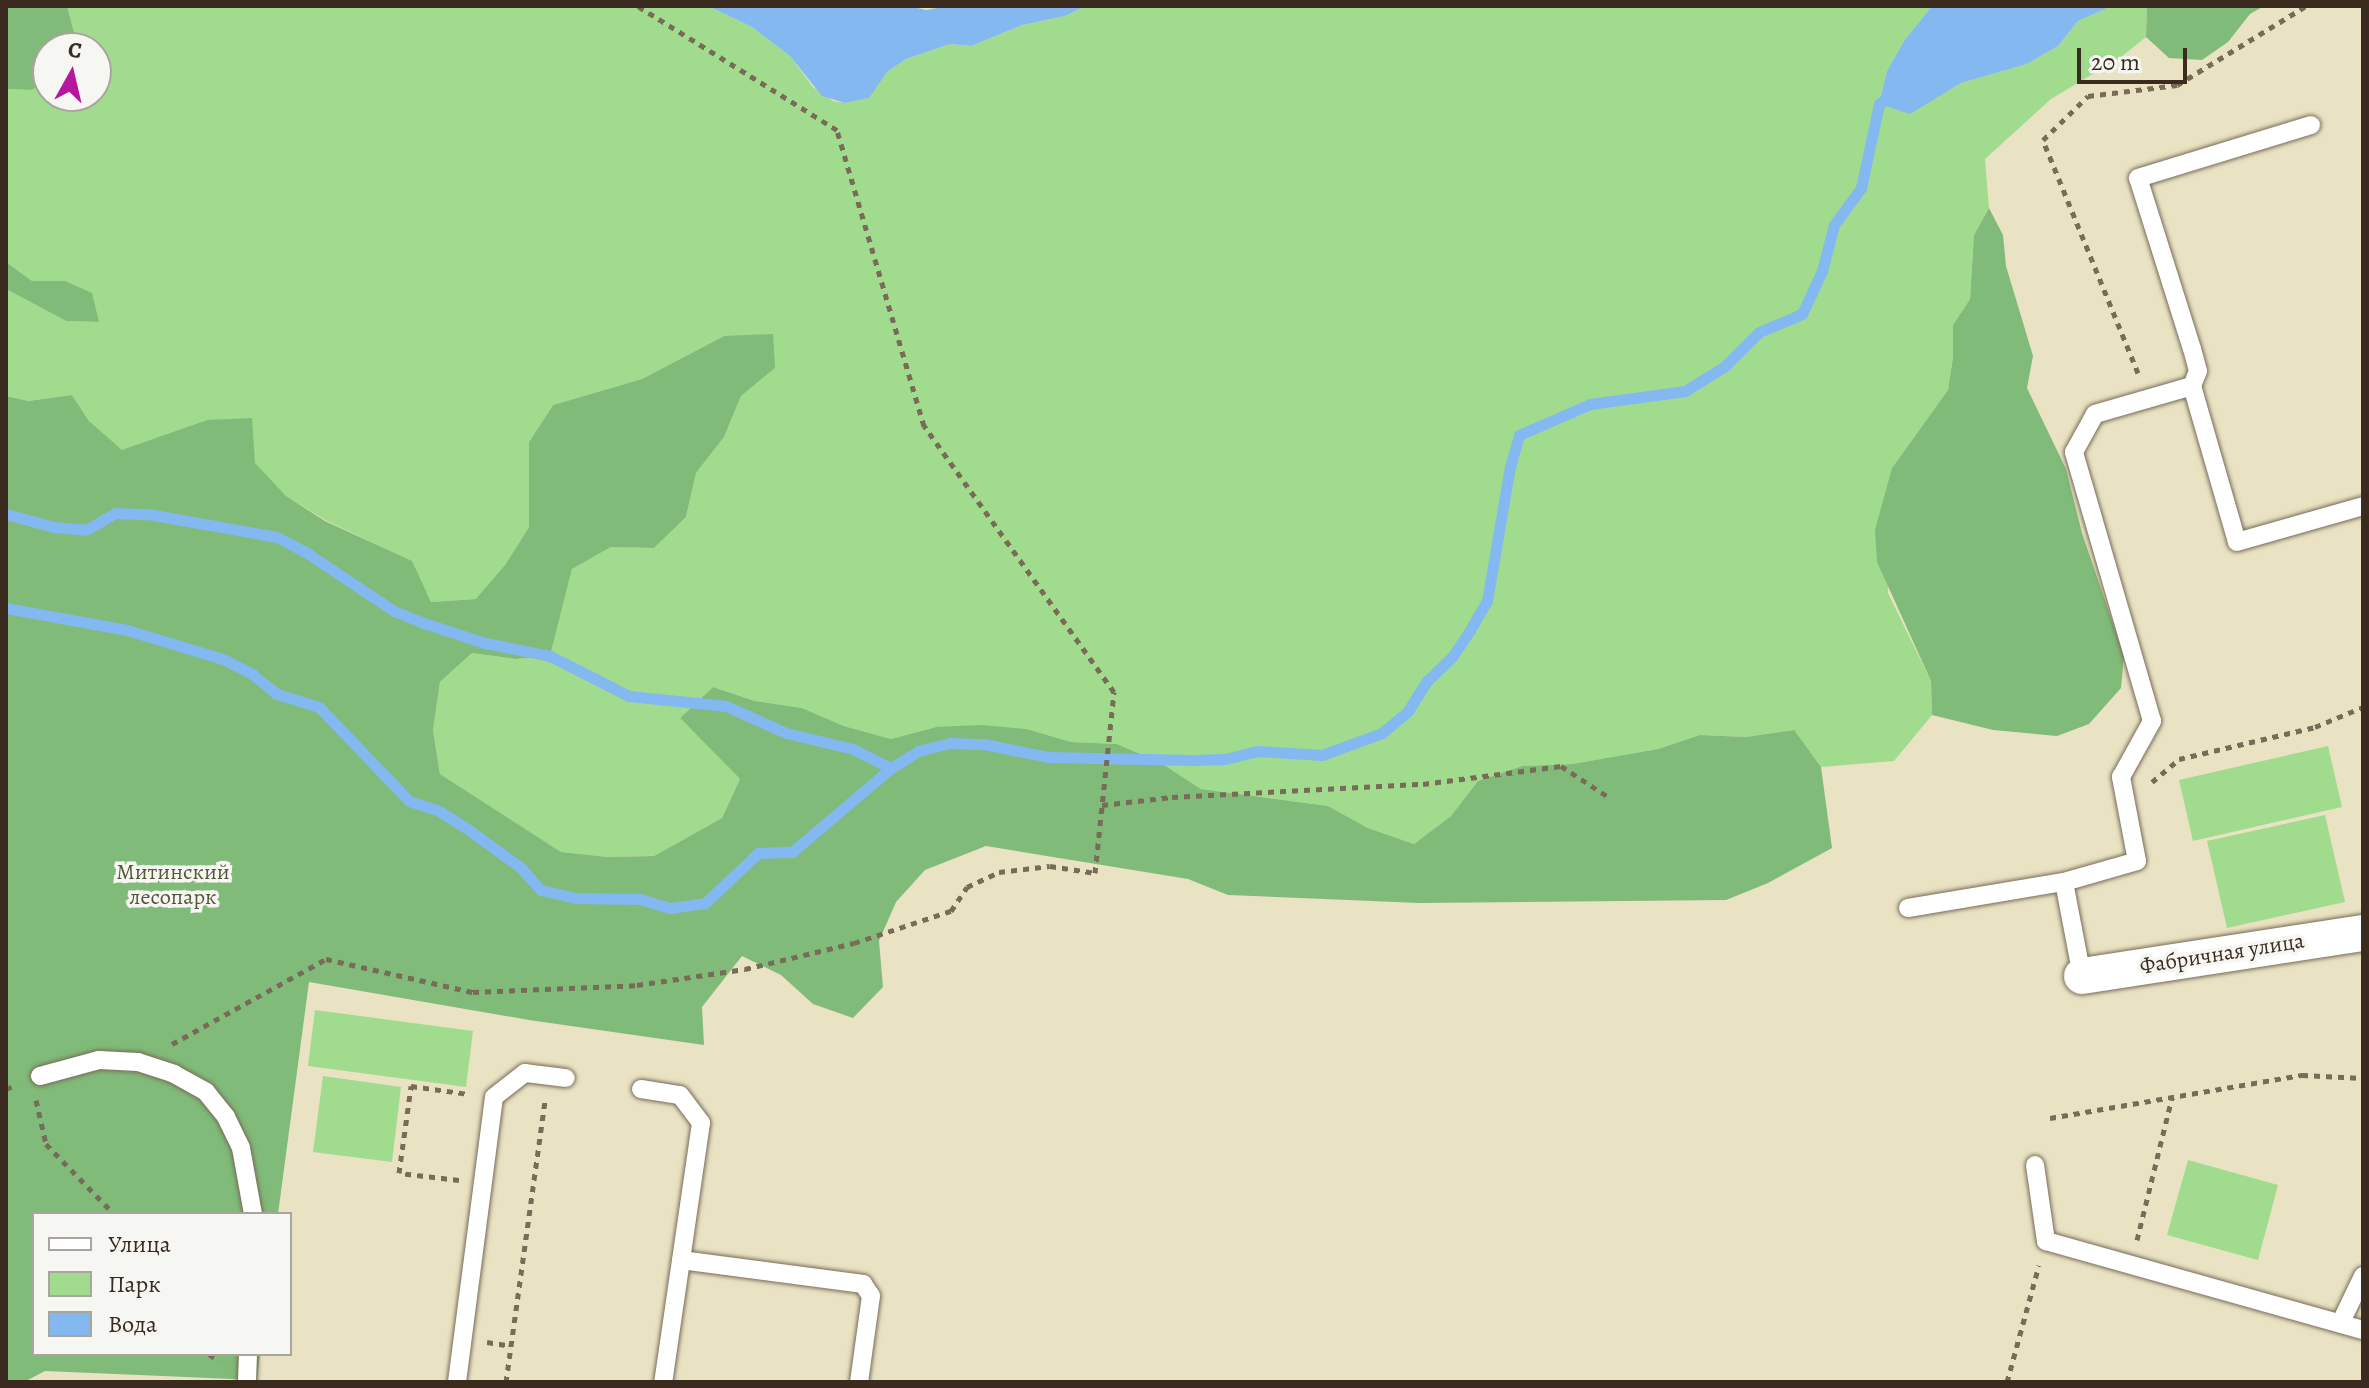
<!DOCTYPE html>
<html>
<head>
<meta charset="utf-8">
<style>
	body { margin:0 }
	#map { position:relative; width:2369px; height:1388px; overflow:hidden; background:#e9e3c3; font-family:Alegreya,serif }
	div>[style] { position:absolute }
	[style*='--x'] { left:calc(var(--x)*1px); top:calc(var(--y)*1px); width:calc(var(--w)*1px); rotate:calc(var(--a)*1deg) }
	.green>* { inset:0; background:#a1db8e }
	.forest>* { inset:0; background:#80bb79 }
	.water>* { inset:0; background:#83b8f1 }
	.stream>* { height:11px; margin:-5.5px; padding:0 5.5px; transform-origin:5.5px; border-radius:5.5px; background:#83b8f1 }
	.path>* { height:5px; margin-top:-2.5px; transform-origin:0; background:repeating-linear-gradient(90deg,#786b58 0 6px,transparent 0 12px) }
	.roads { filter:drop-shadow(0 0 2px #786b58) drop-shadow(0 0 2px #786b58) }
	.lane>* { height:18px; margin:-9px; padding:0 9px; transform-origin:9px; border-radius:9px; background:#fff }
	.street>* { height:36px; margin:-18px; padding:0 18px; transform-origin:18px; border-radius:18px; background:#fff }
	span { translate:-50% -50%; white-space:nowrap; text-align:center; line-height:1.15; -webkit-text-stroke:7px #f6f6f2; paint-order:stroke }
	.park-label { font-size:22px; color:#54563a }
	.street-label { font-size:22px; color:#3b2a1e }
	.frame { position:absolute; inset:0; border:8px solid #3b2a1e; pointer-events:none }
	.legend { position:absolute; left:32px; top:1212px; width:260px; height:144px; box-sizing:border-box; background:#f6f6f2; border:2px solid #aba49d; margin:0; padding:10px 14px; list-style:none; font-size:24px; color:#3b2a1e }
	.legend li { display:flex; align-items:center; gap:16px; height:40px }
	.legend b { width:40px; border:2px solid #aba49d }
	.north { position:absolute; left:32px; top:32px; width:80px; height:80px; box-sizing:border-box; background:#f6f6f2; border:2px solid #aba49d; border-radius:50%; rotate:8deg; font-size:22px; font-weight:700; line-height:32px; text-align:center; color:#3b2a1e }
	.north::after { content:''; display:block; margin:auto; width:28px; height:36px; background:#b5179e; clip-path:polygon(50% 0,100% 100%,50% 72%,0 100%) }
	.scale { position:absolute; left:2077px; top:48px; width:110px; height:36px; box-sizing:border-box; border:4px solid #3b2a1e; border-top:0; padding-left:10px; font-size:24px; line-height:28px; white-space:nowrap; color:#3b2a1e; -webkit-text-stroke:6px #f6f6f2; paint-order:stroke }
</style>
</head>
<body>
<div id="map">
	<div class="green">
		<div style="clip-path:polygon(67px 6px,708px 6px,752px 27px,790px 56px,813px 87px,833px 101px,845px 103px,868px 98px,887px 72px,906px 59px,950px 44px,971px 46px,1022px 25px,1065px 16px,1086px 6px,1932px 6px,1904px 41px,1887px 71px,1879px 104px,1910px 113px,1961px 83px,2027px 64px,2058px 46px,2078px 21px,2112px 6px,2147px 6px,2146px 37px,2121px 57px,2051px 99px,1985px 159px,1989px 208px,1974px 235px,1970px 299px,1953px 325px,1953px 357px,1948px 390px,1892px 468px,1888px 593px,1931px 681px,1932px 715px,1894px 761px,1821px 767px,1793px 730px,1746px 737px,1700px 735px,1658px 749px,1572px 764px,1522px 766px,1478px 781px,1451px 816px,1414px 844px,1368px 828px,1328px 806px,1201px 789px,1161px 763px,1117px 744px,1071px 742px,1027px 729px,936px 727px,891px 739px,844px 726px,802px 708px,755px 701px,713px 687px,680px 718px,740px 779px,722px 818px,654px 856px,608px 857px,561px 852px,440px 774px,433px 730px,440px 682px,472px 653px,516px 659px,550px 656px,572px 569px,611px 547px,654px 548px,686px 517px,696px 473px,724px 437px,741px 396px,775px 368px,724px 336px,642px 379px,553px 405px,529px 442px,529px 527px,505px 565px,477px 599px,431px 602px,411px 561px,325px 520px,286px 496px,207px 420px,122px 451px,89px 421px,72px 395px,27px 401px,6px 396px,6px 289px,66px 321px,99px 322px,65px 281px,32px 281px,6px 262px,6px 89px,31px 90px,48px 82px,48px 96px,96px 96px,96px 48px,71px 48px,76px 40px)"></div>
		<div style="clip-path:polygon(2328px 746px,2342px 807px,2193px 841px,2179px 780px)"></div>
		<div style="clip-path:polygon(2325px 815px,2345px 902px,2227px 928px,2207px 841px)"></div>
		<div style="clip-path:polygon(315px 1010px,473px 1031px,466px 1087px,308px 1066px)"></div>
		<div style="clip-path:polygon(323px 1076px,401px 1087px,392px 1162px,313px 1152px)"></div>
		<div style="clip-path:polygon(2188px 1160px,2278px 1185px,2258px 1260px,2167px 1235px)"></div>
	</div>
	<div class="forest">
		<div style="clip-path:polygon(6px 6px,67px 6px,76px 40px,71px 48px,48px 48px,48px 82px,31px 90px,6px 89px)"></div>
		<div style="clip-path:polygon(2147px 6px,2264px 6px,2250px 14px,2228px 42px,2202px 60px,2169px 58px,2146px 37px)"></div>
		<div style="clip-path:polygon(1989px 208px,2003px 235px,2006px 266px,2033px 356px,2027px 388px,2066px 469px,2082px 533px,2124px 656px,2121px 688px,2089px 724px,2057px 736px,1993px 730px,1932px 715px,1931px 681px,1877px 562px,1875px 530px,1892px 468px,1948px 390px,1953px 357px,1953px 325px,1970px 299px,1974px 235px)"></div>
		<div style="clip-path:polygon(6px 262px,32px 281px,65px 281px,92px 293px,99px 322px,66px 321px,6px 289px)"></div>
		<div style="clip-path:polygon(773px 334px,775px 368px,741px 396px,724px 437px,696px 473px,686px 517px,654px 548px,611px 547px,572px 569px,550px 656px,516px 659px,472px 653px,440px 682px,433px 730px,440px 774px,561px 852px,608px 857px,654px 856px,722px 818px,740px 779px,680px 718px,713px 687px,755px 701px,802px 708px,844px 726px,891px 739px,936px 727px,981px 725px,1027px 729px,1071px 742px,1117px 744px,1161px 763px,1201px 789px,1328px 806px,1368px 828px,1414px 844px,1451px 816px,1478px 781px,1522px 766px,1572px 764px,1658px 749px,1700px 735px,1746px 737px,1794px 730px,1821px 767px,1832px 848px,1768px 883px,1726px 900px,1419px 903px,1228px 895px,1188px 879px,986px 846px,925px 870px,896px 902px,879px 941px,883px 987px,853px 1018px,813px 1004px,781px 975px,742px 956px,702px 1007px,704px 1045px,529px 1020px,309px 982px,278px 1214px,34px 1214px,34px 1354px,260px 1354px,257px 1380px,45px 1371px,24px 1382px,6px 1382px,6px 396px,28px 401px,72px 395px,89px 421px,122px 450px,207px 420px,252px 418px,255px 463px,286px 496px,325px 521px,412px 561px,431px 602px,476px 599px,505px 565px,529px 527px,529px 442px,553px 405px,642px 379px,724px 336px)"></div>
	</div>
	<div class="water">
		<div style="clip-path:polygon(708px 6px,909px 6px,926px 10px,948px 6px,1086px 6px,1065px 16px,1022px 25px,971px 46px,950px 44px,906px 59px,887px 72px,869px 98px,845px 103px,822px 96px,790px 56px,752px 27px)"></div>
		<div style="clip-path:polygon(1932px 6px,2112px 6px,2078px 21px,2058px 46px,2027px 64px,1961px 83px,1910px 114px,1879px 104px,1887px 71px,1904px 41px)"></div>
	</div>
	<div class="stream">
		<div style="--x:6;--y:514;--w:50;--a:15.2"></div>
		<div style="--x:54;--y:527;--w:32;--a:5"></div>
		<div style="--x:86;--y:530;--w:34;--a:-30"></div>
		<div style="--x:115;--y:513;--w:33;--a:2"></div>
		<div style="--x:148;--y:514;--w:131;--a:10.1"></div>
		<div style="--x:277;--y:537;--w:34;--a:28"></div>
		<div style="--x:307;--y:553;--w:105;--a:33.7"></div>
		<div style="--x:394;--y:611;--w:32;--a:22"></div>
		<div style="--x:424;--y:623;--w:64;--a:18.2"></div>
		<div style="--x:485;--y:643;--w:66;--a:11.3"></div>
		<div style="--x:550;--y:656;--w:89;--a:26.9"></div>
		<div style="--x:629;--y:696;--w:98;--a:5.9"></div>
		<div style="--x:726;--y:706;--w:66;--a:24.2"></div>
		<div style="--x:786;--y:733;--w:69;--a:13.4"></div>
		<div style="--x:853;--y:749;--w:42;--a:26.6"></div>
		<div style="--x:891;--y:768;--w:32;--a:-32"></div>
		<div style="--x:918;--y:751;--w:33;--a:-14"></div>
		<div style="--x:950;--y:743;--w:34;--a:2"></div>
		<div style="--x:984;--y:744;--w:65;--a:11.5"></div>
		<div style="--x:1048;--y:757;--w:145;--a:1.2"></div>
		<div style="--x:1193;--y:760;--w:32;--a:-2"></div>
		<div style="--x:1225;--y:759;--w:33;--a:-14"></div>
		<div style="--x:1257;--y:751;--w:65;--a:3.5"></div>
		<div style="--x:1322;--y:755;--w:64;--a:-20.1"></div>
		<div style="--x:1382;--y:733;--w:34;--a:-40"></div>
		<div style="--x:1408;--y:711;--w:36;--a:-58"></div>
		<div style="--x:1427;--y:681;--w:35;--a:-44"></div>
		<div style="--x:1452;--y:657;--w:32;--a:-56"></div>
		<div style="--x:1470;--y:630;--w:34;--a:-60"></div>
		<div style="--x:1487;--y:601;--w:136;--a:-80.3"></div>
		<div style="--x:1510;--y:467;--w:33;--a:-74"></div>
		<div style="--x:1519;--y:435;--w:77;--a:-23.6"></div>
		<div style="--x:1590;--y:404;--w:96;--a:-7.8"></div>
		<div style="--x:1685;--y:391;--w:47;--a:-32"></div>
		<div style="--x:1725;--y:366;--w:48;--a:-45"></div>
		<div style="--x:1759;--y:332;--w:47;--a:-22.7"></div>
		<div style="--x:1802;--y:314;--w:47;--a:-65.1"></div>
		<div style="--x:1822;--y:271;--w:48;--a:-75.4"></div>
		<div style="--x:1834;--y:225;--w:46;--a:-53.9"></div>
		<div style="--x:1861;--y:188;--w:86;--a:-77.9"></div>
		<div style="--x:1879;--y:104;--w:13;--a:-39"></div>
		<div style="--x:6;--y:608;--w:123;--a:10.3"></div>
		<div style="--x:127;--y:630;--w:100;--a:16.8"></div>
		<div style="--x:223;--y:659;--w:33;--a:27"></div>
		<div style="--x:252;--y:674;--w:32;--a:39"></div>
		<div style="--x:277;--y:694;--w:44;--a:17.2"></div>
		<div style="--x:319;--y:707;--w:130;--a:46.2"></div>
		<div style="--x:409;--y:801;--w:32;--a:18"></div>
		<div style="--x:439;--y:811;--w:32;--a:32"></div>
		<div style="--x:466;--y:828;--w:67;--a:35.8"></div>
		<div style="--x:520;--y:867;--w:31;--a:48"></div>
		<div style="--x:541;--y:890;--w:35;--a:13"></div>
		<div style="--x:575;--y:898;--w:65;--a:0.9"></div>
		<div style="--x:640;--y:899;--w:31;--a:17"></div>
		<div style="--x:670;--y:908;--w:35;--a:-8"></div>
		<div style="--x:705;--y:903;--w:73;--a:-43.3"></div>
		<div style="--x:758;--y:853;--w:34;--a:-2"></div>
		<div style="--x:792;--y:852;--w:130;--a:-40.3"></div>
	</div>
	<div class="path">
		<div style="--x:2138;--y:373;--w:252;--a:-112.2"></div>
		<div style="--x:2043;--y:140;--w:63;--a:-44.4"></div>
		<div style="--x:2088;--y:96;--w:90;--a:-7"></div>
		<div style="--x:2177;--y:85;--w:151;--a:-31.5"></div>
		<div style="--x:2152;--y:782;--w:35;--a:-40"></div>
		<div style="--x:2179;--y:759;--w:140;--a:-13.2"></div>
		<div style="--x:2315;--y:727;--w:52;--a:-22.6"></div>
		<div style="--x:1102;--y:805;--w:70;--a:-6.5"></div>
		<div style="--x:1172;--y:797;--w:251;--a:-3"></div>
		<div style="--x:1423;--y:784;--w:139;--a:-7.4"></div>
		<div style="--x:1561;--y:766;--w:59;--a:33.1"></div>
		<div style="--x:172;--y:1044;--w:176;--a:-28.9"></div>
		<div style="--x:326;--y:959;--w:151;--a:12.7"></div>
		<div style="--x:473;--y:992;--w:164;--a:-2.4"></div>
		<div style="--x:637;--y:985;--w:109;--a:-8.4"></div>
		<div style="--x:745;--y:969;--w:112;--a:-13.4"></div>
		<div style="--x:854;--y:943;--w:102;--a:-18.3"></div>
		<div style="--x:951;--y:911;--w:29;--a:-56"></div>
		<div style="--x:967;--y:887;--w:35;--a:-25"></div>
		<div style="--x:999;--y:872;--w:51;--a:-6.7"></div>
		<div style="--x:1050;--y:866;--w:46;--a:8.8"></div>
		<div style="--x:1095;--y:873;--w:182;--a:-84"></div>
		<div style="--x:1114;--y:692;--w:327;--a:-125.5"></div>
		<div style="--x:924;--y:426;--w:309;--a:-106.4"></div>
		<div style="--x:837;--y:130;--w:234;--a:-148.1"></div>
		<div style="--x:6;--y:1089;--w:12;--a:-20"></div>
		<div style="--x:36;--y:1100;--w:45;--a:77.2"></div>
		<div style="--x:46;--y:1144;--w:98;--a:45.8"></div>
		<div style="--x:2050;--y:1118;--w:256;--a:-9.7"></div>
		<div style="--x:2302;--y:1075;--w:61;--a:2.8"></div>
		<div style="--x:459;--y:1180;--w:60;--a:-173.3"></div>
		<div style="--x:399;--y:1173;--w:88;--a:-82.1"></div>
		<div style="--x:411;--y:1086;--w:59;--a:7.9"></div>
		<div style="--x:2137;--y:1240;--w:147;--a:-76.2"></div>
		<div style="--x:487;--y:1342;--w:24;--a:9"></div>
		<div style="--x:209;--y:1354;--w:12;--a:35"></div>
		<div style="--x:506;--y:1382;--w:283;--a:-82.1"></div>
		<div style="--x:2007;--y:1382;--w:121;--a:-74.7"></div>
	</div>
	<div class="roads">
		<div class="lane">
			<div style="--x:2192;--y:386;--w:16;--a:-68"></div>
			<div style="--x:2198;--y:371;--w:23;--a:-105"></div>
			<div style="--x:2192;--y:349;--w:179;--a:-107.5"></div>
			<div style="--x:2138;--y:178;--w:181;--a:-17"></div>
			<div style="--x:2064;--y:882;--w:76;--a:-16"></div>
			<div style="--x:2137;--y:861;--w:86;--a:-100.8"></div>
			<div style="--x:2121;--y:777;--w:64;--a:-61"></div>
			<div style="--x:2152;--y:721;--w:280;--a:-106.2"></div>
			<div style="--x:2074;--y:452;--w:43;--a:-61.1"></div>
			<div style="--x:2095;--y:414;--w:101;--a:-16.1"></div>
			<div style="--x:2192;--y:386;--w:162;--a:73.9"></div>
			<div style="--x:2237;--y:542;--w:131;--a:-15.9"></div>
			<div style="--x:1908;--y:908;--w:158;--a:-9.5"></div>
			<div style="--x:2064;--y:882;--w:96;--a:79.2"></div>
			<div style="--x:40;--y:1076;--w:61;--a:-15.2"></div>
			<div style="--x:99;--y:1060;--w:39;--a:3"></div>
			<div style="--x:138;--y:1062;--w:38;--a:18"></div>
			<div style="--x:174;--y:1074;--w:37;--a:29"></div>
			<div style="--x:206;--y:1092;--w:32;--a:51"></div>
			<div style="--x:226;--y:1117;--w:34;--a:64"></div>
			<div style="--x:241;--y:1148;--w:67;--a:79.7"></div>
			<div style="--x:641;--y:1089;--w:39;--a:9"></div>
			<div style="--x:680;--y:1095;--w:35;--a:53"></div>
			<div style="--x:701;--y:1123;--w:262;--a:98.3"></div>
			<div style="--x:2035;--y:1165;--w:77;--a:81.8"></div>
			<div style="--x:2046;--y:1241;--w:329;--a:15.7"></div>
			<div style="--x:681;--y:1260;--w:184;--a:7.5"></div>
			<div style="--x:863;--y:1284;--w:14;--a:56"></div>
			<div style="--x:871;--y:1296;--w:87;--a:97.9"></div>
			<div style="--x:2341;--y:1322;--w:51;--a:-64.4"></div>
			<div style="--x:247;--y:1382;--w:28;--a:-88"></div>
			<div style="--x:457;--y:1382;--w:287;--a:-82.6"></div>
			<div style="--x:494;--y:1097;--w:39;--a:-38"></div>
			<div style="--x:525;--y:1073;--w:41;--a:7"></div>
		</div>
		<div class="street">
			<div style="--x:2082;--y:976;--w:284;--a:-8.7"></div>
		</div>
	</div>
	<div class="park-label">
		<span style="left:173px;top:885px">Митинский<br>лесопарк</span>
	</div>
	<div class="street-label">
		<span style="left:2222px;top:954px;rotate:-9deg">Фабричная улица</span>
	</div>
	<div class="frame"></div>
	<ul class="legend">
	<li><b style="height:10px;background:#fff"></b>Улица</li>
	<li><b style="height:22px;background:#a1db8e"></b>Парк</li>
	<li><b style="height:22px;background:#83b8f1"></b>Вода</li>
	</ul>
	<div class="north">С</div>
	<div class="scale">20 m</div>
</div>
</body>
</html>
